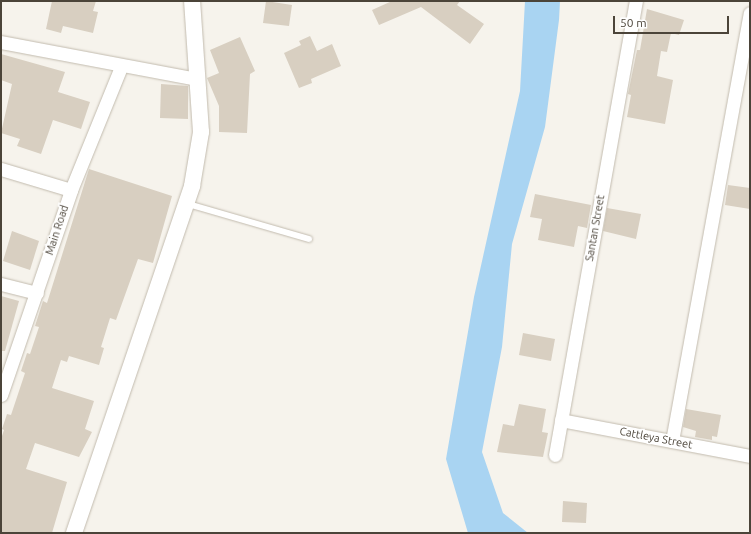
<!DOCTYPE html>
<html>
<head>
<meta charset="utf-8">
<style>
	body { margin:0 }
	#map { position:relative; width:751px; height:534px; overflow:hidden; background:#f6f3ec; font-family:Ubuntu,sans-serif }
	div>[style] { position:absolute }
	[style*='--x'] { left:calc(var(--x)*1px); top:calc(var(--y)*1px); width:calc(var(--w)*1px); rotate:calc(var(--a)*1deg) }
	.water>* { inset:0; background:#a9d4f2 }
	.building>* { inset:0; background:#d8cfc1 }
	.roads { filter:drop-shadow(0 0 1px #c2bbae) drop-shadow(0 0 1px #c2bbae) }
	.service>* { height:6px; margin:-3px; padding:0 3px; transform-origin:3px; border-radius:3px; background:#fff }
	.minor>* { height:13px; margin:-6.5px; padding:0 6.5px; transform-origin:6.5px; border-radius:6.5px; background:#fff }
	.tertiary>* { height:16px; margin:-8px; padding:0 8px; transform-origin:8px; border-radius:8px; background:#fff }
	span { translate:-50% -50%; white-space:nowrap; text-align:center; line-height:1.15; -webkit-text-stroke:3.5px #fff; paint-order:stroke }
	.street-label { font-size:11px; color:#4b4439 }
	.frame { position:absolute; inset:0; border:2px solid #4b4439; pointer-events:none }
	.scale { position:absolute; left:613px; top:16px; width:116px; height:18px; box-sizing:border-box; border:2px solid #4b4439; border-top:0; padding-left:5px; font-size:12px; line-height:14px; white-space:nowrap; color:#4b4439; -webkit-text-stroke:3px #fff; paint-order:stroke }
</style>
</head>
<body>
<div id="map">
	<div class="water">
		<div style="clip-path:polygon(525px 1px,560px 1px,559px 20px,545px 127px,512px 244px,502px 347px,482px 452px,503px 513px,528px 533px,468px 533px,446px 459px,474px 297px,520px 91px)"></div>
	</div>
	<div class="building">
		<div style="clip-path:polygon(52px 1px,96px 1px,93px 11px,98px 12px,93px 33px,63px 26px,61px 33px,46px 29px)"></div>
		<div style="clip-path:polygon(266px 1px,292px 5px,289px 26px,263px 23px)"></div>
		<div style="clip-path:polygon(392px 1px,460px 1px,457px 5px,484px 24px,470px 44px,421px 7px,379px 25px,372px 10px)"></div>
		<div style="clip-path:polygon(647px 9px,684px 20px,679px 35px,671px 33px,667px 52px,661px 51px,657px 76px,673px 80px,665px 124px,627px 117px,631px 95px,628px 94px,637px 50px,640px 50px)"></div>
		<div style="clip-path:polygon(310px 36px,317px 51px,332px 44px,341px 66px,311px 79px,312px 83px,299px 88px,284px 53px,301px 45px,299px 41px)"></div>
		<div style="clip-path:polygon(240px 37px,255px 71px,250px 74px,247px 133px,219px 132px,219px 106px,207px 78px,219px 73px,210px 50px)"></div>
		<div style="clip-path:polygon(1px 54px,65px 72px,58px 92px,90px 102px,81px 129px,53px 120px,41px 154px,17px 146px,20px 139px,1px 133px,12px 84px,1px 80px)"></div>
		<div style="clip-path:polygon(161px 84px,188px 86px,188px 119px,160px 118px)"></div>
		<div style="clip-path:polygon(89px 169px,172px 196px,153px 263px,138px 259px,116px 320px,110px 318px,101px 347px,104px 348px,99px 365px,69px 356px,67px 362px,61px 360px,52px 388px,94px 401px,85px 429px,92px 432px,79px 457px,35px 443px,26px 469px,67px 482px,52px 533px,1px 533px,1px 439px,4px 430px,2px 429px,7px 414px,11px 415px,25px 373px,21px 371px,27px 353px,30px 354px,39px 327px,35px 326px,43px 301px,47px 303px)"></div>
		<div style="clip-path:polygon(728px 185px,750px 188px,750px 209px,725px 205px)"></div>
		<div style="clip-path:polygon(535px 194px,591px 205px,587px 228px,578px 226px,574px 247px,538px 240px,542px 219px,530px 217px)"></div>
		<div style="clip-path:polygon(607px 208px,641px 214px,636px 239px,603px 231px)"></div>
		<div style="clip-path:polygon(12px 231px,39px 241px,30px 270px,3px 261px)"></div>
		<div style="clip-path:polygon(1px 296px,19px 301px,5px 351px,1px 351px)"></div>
		<div style="clip-path:polygon(523px 333px,555px 339px,551px 361px,519px 355px)"></div>
		<div style="clip-path:polygon(519px 404px,546px 409px,542px 432px,548px 433px,543px 457px,497px 452px,503px 424px,514px 426px)"></div>
		<div style="clip-path:polygon(686px 409px,721px 415px,717px 437px,712px 436px,712px 440px,695px 437px,696px 431px,683px 427px)"></div>
		<div style="clip-path:polygon(563px 501px,587px 503px,586px 523px,562px 522px)"></div>
	</div>
	<div class="roads">
		<div class="service">
			<div style="--x:188;--y:204;--w:126;--a:16.1"></div>
		</div>
		<div class="minor">
			<div style="--x:1;--y:42;--w:199;--a:10.7"></div>
			<div style="--x:1;--y:169;--w:73;--a:16.7"></div>
			<div style="--x:1;--y:284;--w:37;--a:14"></div>
			<div style="--x:1;--y:395;--w:217;--a:-71.1"></div>
			<div style="--x:71;--y:190;--w:133;--a:-67.9"></div>
			<div style="--x:561;--y:420;--w:192;--a:10.8"></div>
			<div style="--x:672;--y:441;--w:435;--a:-79.7"></div>
			<div style="--x:555;--y:455;--w:461;--a:-79.9"></div>
		</div>
		<div class="tertiary">
			<div style="--x:74;--y:533;--w:367;--a:-71.2"></div>
			<div style="--x:192;--y:186;--w:55;--a:-80.5"></div>
			<div style="--x:201;--y:132;--w:131;--a:-93.9"></div>
		</div>
	</div>
	<div class="street-label">
		<span style="left:595px;top:228px;rotate:-80deg">Santan Street</span>
		<span style="left:57px;top:230px;rotate:-72deg">Main Road</span>
		<span style="left:656px;top:438px;rotate:11deg">Cattleya Street</span>
	</div>
	<div class="frame"></div>
	<div class="scale">50 m</div>
</div>
</body>
</html>
